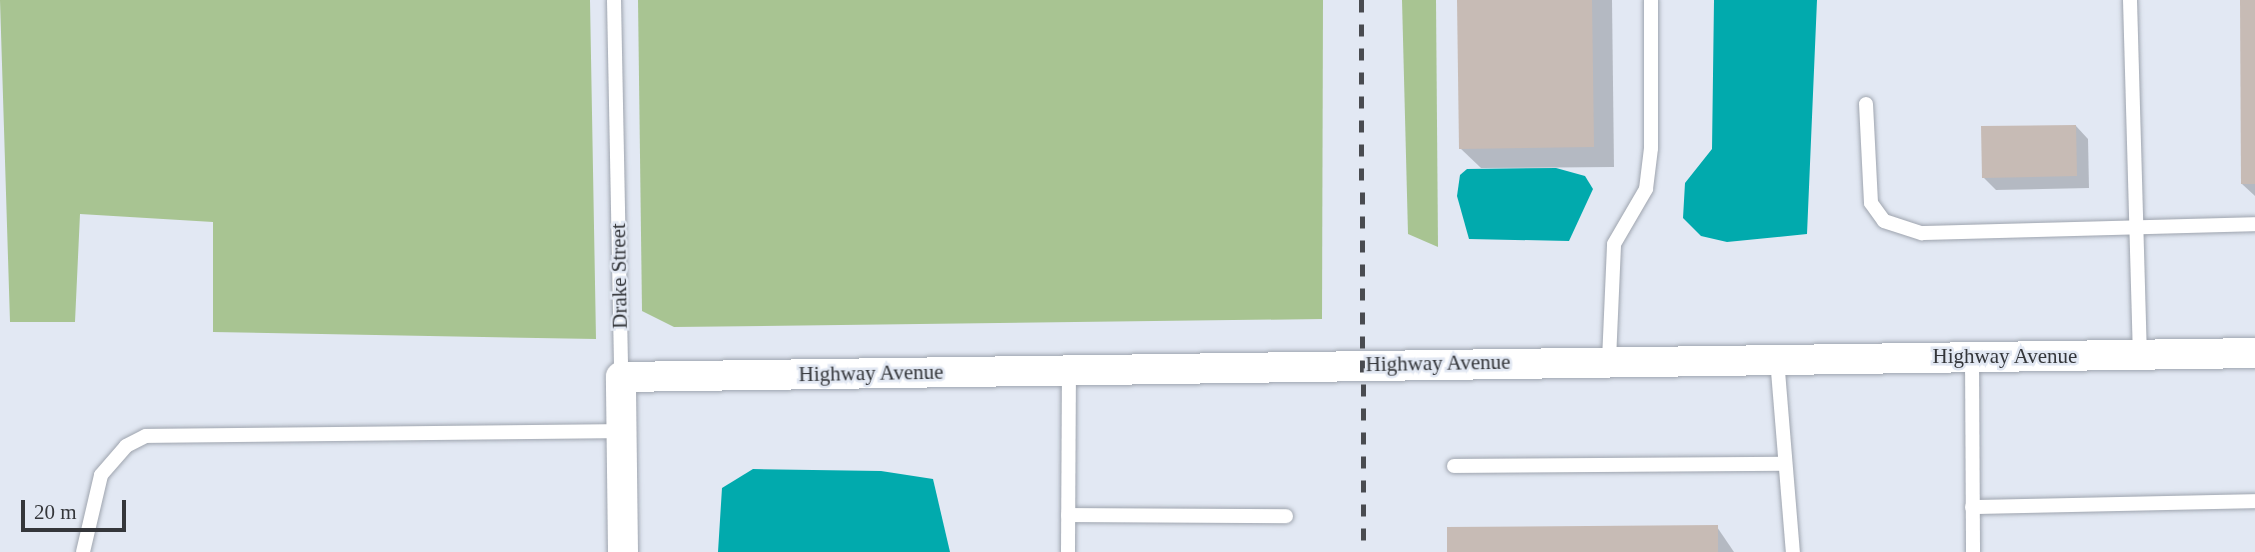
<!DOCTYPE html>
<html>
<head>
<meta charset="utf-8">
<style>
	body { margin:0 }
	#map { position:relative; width:2255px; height:552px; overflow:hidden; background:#e2e8f3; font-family:"Times New Roman",serif }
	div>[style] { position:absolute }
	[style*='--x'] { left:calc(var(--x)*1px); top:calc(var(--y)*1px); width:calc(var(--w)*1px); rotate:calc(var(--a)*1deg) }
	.green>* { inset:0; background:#a8c492 }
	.water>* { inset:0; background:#01aaad }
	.shadow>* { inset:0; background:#0003 }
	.building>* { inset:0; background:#c7bbb5 }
	.roads { filter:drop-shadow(0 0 2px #9ea4ae) drop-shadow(0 0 2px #9ea4ae) }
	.lane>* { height:14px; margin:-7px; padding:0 7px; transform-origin:7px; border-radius:7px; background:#fff }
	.street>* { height:30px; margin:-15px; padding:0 15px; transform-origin:15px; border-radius:15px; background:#fff }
	.rail>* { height:5px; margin-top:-2.5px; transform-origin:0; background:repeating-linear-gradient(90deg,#494b50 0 12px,transparent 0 24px) }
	span { translate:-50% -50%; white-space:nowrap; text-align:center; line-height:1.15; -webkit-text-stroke:5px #e2e8f3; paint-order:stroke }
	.street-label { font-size:21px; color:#34363a }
	.scale { position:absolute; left:21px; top:500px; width:105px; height:32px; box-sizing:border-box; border:4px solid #34363a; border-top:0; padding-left:9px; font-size:21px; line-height:24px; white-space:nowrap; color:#34363a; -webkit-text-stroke:5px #e2e8f3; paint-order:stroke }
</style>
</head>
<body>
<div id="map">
	<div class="green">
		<div style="clip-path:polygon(0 0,590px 0,596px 339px,213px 332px,213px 222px,80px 214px,75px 322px,10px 322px)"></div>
		<div style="clip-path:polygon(638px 0,1323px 0,1322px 319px,674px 327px,642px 311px)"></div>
		<div style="clip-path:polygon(1402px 0,1436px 0,1438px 247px,1408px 234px)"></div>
	</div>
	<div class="water">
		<div style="clip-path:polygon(1714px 0,1817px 0,1807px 234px,1727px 242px,1701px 236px,1683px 218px,1685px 183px,1712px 149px)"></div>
		<div style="clip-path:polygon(1556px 168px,1585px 176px,1593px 189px,1569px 241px,1469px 239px,1457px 196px,1460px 175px,1467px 169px)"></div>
		<div style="clip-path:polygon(753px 469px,881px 471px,933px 479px,950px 552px,718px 552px,722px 488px)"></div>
	</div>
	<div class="shadow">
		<div style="clip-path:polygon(1458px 0,1612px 0,1614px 167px,1481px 168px,1460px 148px)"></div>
		<div style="clip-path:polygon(2242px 0,2255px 0,2255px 196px,2242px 184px)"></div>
		<div style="clip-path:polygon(2076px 126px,2088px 139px,2089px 188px,1996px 190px,1983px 177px)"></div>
		<div style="clip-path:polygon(1717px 527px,1734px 552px,1449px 552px)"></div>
	</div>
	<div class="building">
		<div style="clip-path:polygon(1457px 0,1592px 0,1594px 147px,1459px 149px)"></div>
		<div style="clip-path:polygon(2240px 0,2255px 0,2255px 184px,2241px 184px)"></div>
		<div style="clip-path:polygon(2076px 125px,2077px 176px,1982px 178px,1981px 126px)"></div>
		<div style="clip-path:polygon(1718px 525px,1718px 552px,1447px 552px,1447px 527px)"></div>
	</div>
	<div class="roads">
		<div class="lane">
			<div style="--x:614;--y:0;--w:377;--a:88.9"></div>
			<div style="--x:2130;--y:0;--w:355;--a:88.4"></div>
			<div style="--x:1866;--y:104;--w:99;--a:87.1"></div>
			<div style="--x:1871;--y:203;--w:22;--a:54"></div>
			<div style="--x:1884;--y:221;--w:40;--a:18"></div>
			<div style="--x:1922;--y:233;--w:333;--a:-1.5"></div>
			<div style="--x:1972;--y:356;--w:196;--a:89.7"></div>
			<div style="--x:1777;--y:359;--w:194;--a:85.3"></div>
			<div style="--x:1609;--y:360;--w:116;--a:-87.5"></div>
			<div style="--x:1614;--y:244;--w:64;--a:-59.8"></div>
			<div style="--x:1646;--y:189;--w:41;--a:-83"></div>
			<div style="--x:1651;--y:148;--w:148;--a:-90"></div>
			<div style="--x:1454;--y:466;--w:327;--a:-0.4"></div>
			<div style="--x:1972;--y:507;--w:283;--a:-1.2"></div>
			<div style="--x:1068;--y:515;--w:218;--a:0.3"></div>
			<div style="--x:83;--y:552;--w:79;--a:-76.8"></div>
			<div style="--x:101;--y:475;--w:38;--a:-49"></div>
			<div style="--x:126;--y:446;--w:22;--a:-27"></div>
			<div style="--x:146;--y:436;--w:477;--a:-0.6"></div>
			<div style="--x:1068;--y:552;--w:183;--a:-89.7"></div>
		</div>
		<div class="street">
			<div style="--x:623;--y:552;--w:175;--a:-90.7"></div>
			<div style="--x:621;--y:377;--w:1634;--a:-0.84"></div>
		</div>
	</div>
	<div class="rail">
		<div style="--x:1361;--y:0;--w:552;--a:89.69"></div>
	</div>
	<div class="street-label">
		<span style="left:619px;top:276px;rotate:-91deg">Drake Street</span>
		<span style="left:2005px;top:356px">Highway Avenue</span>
		<span style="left:1438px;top:363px;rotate:-1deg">Highway Avenue</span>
		<span style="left:871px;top:373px;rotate:-1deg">Highway Avenue</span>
	</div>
	<div class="scale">20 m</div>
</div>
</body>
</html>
